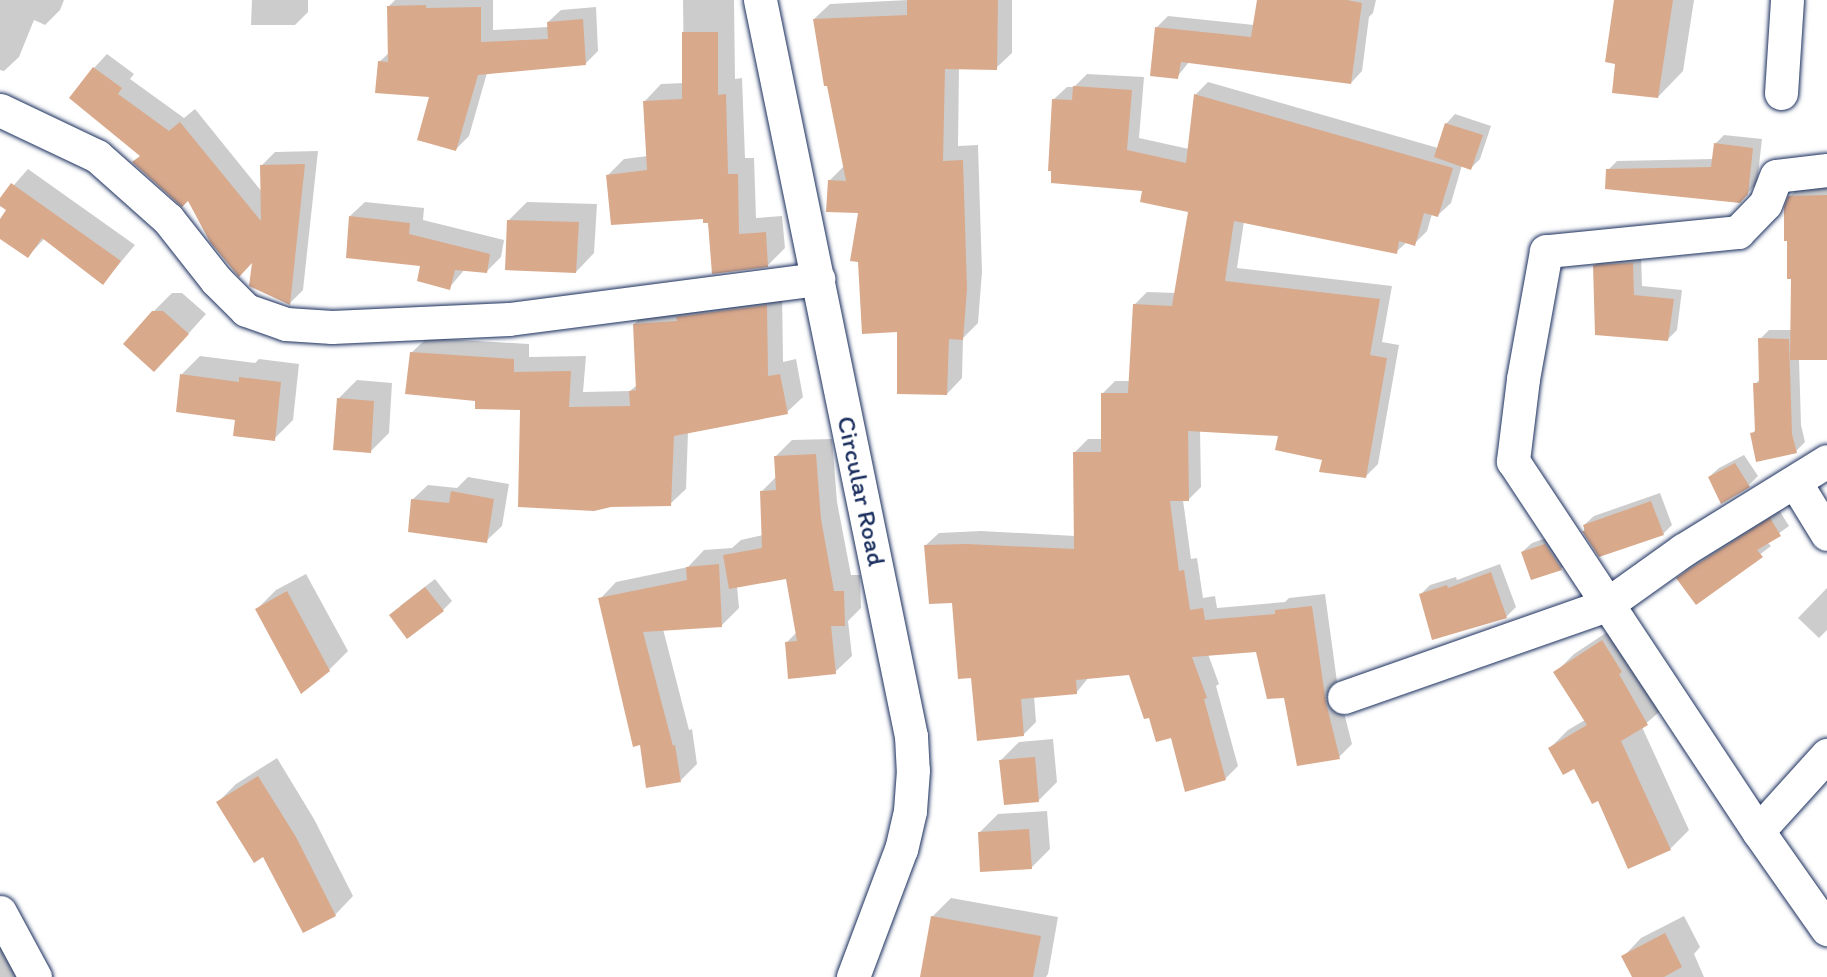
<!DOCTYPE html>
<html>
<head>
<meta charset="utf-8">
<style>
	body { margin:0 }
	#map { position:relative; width:1827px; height:977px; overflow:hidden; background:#fff; font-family:Itim,sans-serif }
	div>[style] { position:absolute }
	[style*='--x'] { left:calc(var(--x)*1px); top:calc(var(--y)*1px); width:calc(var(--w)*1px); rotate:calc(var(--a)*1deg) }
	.shadow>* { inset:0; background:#0003 }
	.building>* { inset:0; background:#d9a98c }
	.roads { filter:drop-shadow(0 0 2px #1b2f5e) drop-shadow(0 0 2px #1b2f5e) }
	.minor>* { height:33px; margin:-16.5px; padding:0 16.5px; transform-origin:16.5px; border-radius:16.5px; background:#fff }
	span { translate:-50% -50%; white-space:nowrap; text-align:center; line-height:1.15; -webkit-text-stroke:6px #fff; paint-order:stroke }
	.street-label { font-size:26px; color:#1b2f5e }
</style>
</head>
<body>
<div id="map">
	<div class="shadow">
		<div style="clip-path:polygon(0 0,64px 0,60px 10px,45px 25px,34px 20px,19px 57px,4px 71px,0 70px)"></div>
		<div style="clip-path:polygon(252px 0,308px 0,308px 12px,295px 25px,251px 25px)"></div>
		<div style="clip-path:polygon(395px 0,493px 0,493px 30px,548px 27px,548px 22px,561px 10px,596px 7px,598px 51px,585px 64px,487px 73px,469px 136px,456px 149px,431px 96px,379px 62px,390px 52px,389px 6px)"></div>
		<div style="clip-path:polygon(683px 0,734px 0,735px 79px,742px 78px,745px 158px,754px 158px,756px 218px,782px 216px,785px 248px,768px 265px,705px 218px,607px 176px,624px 159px,648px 156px,645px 101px,661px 84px,684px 83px)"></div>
		<div style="clip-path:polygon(908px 0,1012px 0,1012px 53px,996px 68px,959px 68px,958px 146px,978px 145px,982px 272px,978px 323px,963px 338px,962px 378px,947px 394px,859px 212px,829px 181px,844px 166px,814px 19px,830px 4px)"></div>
		<div style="clip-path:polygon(1258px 0,1376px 0,1373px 13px,1369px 17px,1362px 71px,1351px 83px,1189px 62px,1177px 77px,1152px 74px,1157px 27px,1168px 16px,1254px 25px)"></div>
		<div style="clip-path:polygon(1616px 0,1694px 0,1683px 71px,1658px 97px)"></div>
		<div style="clip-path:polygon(107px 54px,134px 74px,130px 79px,184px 118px,195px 109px,262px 192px,262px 165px,275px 152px,318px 151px,303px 290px,289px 304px,254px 260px,141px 155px,94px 68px)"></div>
		<div style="clip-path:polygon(1087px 74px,1144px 77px,1139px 138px,1189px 149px,1195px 95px,1208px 82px,1438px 148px,1446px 124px,1455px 114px,1491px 126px,1480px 159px,1471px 168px,1462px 165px,1451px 203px,1438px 215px,1432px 214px,1427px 231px,1414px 244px,1407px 242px,1396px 252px,1244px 221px,1237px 268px,1392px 286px,1382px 342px,1399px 345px,1378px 464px,1365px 477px,1324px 459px,1280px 434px,1200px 430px,1201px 487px,1188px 500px,1183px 500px,1191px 559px,1197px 558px,1203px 598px,1215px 596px,1217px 608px,1285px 602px,1289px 598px,1325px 594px,1338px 689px,1352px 744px,1339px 757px,1285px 696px,1257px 650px,1208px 654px,1219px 684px,1216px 686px,1238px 766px,1225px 779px,1150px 716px,1130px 673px,1089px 677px,1076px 693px,1034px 696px,1036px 722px,1023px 735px,972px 676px,954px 602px,926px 545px,939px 533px,981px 531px,1075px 536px,1075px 452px,1088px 439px,1102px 439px,1102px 394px,1115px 381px,1130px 381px,1134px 305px,1147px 292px,1176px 293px,1189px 211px,1144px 190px,1054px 99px,1067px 87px,1074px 87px)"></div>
		<div style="clip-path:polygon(1724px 135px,1762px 139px,1757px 183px,1740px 201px,1608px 170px,1617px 161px,1713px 159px,1715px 144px)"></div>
		<div style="clip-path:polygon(28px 169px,135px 245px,103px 283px,45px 238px,28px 256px,0 237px,0 221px,8px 210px,0 201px)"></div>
		<div style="clip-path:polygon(1802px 184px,1827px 184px,1827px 359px,1799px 359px,1801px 425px,1805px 442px,1796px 451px,1752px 434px,1756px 429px,1755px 384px,1761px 378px,1760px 339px,1769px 330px,1792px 330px,1790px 196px)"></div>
		<div style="clip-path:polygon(365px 202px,424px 208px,423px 220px,504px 240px,501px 257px,486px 272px,465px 269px,449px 288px,422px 264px,350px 216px)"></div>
		<div style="clip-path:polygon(527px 202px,597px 204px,594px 253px,576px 272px,508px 221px)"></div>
		<div style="clip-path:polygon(1641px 254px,1642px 286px,1682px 290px,1677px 330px,1668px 339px,1594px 266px,1603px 257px)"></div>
		<div style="clip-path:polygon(782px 290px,783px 362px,796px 359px,803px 397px,787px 412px,688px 432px,686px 489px,670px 504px,522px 409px,476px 400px,411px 353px,427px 338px,529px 344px,529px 357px,586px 356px,583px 392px,630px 391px,638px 384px,634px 324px,650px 309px)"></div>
		<div style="clip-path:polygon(172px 293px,182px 293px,206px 314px,172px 352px,153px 312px)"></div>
		<div style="clip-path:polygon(200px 356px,255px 363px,259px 359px,299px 364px,293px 420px,274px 439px,236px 419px,177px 411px,182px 374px)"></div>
		<div style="clip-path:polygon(357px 380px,392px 383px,389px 433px,370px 452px,338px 399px)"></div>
		<div style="clip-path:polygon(832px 439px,837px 502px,851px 575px,860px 575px,861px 608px,848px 621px,852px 656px,835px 672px,786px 643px,797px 632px,787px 577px,737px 586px,739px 608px,722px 625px,663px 629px,689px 730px,692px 729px,697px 764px,681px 780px,641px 744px,600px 599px,616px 582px,688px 567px,704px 550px,732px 548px,741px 540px,763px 535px,762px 491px,777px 476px,776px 456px,792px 440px)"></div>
		<div style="clip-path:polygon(1744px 455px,1758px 476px,1749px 485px,1709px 477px,1719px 468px)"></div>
		<div style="clip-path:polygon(468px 477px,509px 484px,502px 526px,486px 541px,412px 500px,428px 485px,457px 488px)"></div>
		<div style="clip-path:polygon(1660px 493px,1672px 525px,1663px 534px,1584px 532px,1584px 525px,1594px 516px)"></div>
		<div style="clip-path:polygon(1779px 510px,1789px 526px,1767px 542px,1771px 546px,1696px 603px,1678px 578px,1687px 569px)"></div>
		<div style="clip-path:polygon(1555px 535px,1571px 559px,1562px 568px,1531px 579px,1522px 552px,1532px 543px)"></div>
		<div style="clip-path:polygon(1500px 564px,1516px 607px,1507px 616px,1433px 638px,1421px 594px,1430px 585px,1456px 577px,1457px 580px)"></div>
		<div style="clip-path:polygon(306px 574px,348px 651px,329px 670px,257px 609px,276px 590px)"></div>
		<div style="clip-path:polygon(435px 579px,452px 601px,443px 610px,400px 606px)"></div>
		<div style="clip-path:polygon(1827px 588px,1827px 630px,1819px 638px,1798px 618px)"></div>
		<div style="clip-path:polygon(1621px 623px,1666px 706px,1642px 727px,1689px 830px,1670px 849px,1599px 799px,1574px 767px,1550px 748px,1568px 730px,1585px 720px,1555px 673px,1574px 654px)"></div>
		<div style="clip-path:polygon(1053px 739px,1057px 782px,1039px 800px,1001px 760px,1019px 742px)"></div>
		<div style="clip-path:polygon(277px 758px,314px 819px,353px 896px,335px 915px,264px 855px,218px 802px,236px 784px)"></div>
		<div style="clip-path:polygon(1047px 811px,1050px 849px,1031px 868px,980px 832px,998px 814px)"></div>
		<div style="clip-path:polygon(951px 898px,1058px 917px,1048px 974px,1046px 977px,940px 977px,932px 917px)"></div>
		<div style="clip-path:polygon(0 901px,54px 976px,53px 977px,0 977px)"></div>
		<div style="clip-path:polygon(1684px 916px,1700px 947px,1694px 954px,1704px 977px,1633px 977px,1623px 957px,1641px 938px)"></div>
	</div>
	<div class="building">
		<div style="clip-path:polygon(907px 0,998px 0,997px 70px,945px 69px,943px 161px,963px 160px,967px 289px,963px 340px,949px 339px,947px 395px,897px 394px,897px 332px,862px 334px,858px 262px,850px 261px,858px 213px,826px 212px,828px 180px,846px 181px,827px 86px,824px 86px,813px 19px,907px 15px)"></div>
		<div style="clip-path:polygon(1257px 0,1347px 0,1362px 3px,1351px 84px,1181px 62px,1178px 79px,1150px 76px,1155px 27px,1251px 37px)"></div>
		<div style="clip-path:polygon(1614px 0,1673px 0,1658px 98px,1612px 93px,1615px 64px,1605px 62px)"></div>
		<div style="clip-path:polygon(426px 5px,426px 8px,481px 7px,481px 42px,548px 39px,547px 22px,583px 19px,586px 65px,478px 75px,456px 151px,417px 140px,429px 97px,375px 93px,378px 61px,388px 62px,387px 6px)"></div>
		<div style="clip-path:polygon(682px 32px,718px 32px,718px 95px,726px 94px,728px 174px,738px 174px,739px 234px,766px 232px,768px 267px,712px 274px,708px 223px,703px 223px,703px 219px,611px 225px,606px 175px,647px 170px,643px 101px,682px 99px)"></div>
		<div style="clip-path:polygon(93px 67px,122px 88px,118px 94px,169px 131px,180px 122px,261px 221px,260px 165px,305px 164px,290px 305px,249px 286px,252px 263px,239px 277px,210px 242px,188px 201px,182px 207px,132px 162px,140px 156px,69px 98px)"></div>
		<div style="clip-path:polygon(1073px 86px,1132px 90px,1127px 150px,1186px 163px,1194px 94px,1453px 168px,1438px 217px,1424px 213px,1415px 246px,1399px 241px,1397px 254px,1234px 221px,1225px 281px,1380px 299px,1370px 355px,1387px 358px,1366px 478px,1319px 472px,1322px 460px,1275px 450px,1278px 436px,1188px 431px,1189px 501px,1170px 501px,1179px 571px,1184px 570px,1190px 610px,1203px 608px,1205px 620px,1275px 614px,1275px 610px,1312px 606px,1326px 703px,1340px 759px,1297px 766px,1284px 698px,1267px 699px,1256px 652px,1192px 657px,1207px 698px,1204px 699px,1226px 780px,1185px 792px,1171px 738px,1156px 742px,1149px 718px,1144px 719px,1129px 675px,1076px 680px,1077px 694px,1021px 699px,1024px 736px,977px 741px,971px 678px,958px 679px,952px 603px,929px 604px,924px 545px,967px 544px,1074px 549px,1073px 452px,1101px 452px,1101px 393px,1128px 393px,1133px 304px,1172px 306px,1188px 212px,1140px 202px,1142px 191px,1051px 183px,1051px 171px,1048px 171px,1052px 99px,1072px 100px)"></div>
		<div style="clip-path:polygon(1445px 123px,1483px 135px,1471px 170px,1434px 157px)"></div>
		<div style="clip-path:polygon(1714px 143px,1753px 148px,1748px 194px,1740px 203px,1605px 189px,1606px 169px,1711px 167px)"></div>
		<div style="clip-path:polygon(11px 183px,121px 261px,103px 285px,42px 238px,28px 258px,0 239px,0 219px,6px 210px,0 206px,0 198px)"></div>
		<div style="clip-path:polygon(1827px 195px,1827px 360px,1790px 360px,1791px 279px,1787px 279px,1787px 241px,1784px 241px,1784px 207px,1788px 196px)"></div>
		<div style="clip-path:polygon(349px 216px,410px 223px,409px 234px,490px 254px,487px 273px,455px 270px,450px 290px,417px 281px,420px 266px,346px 258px)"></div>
		<div style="clip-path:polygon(507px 220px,579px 222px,576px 273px,505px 270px)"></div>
		<div style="clip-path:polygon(1633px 263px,1634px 295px,1674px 299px,1668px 341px,1595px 335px,1593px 265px)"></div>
		<div style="clip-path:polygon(767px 305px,768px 376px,780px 374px,788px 414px,674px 436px,671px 506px,611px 507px,594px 511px,518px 507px,520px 410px,475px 409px,475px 401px,405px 394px,410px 352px,514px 359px,514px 372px,571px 371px,569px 407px,630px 406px,629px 391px,636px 390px,633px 324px,677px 321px,676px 317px)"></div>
		<div style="clip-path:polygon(152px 311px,163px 311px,189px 334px,154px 372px,123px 344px)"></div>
		<div style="clip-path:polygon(1758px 338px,1789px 339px,1792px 434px,1797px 453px,1756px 462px,1750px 433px,1755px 432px,1753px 383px,1759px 383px)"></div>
		<div style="clip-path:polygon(180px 374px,239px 382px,239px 377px,281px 382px,275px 441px,233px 436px,235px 420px,176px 412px)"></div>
		<div style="clip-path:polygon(337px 398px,374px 401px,371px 453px,333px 450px)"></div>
		<div style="clip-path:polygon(816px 454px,821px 519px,834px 591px,844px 591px,845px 626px,831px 626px,836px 674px,788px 679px,785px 642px,797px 641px,786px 579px,729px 589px,723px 555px,762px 548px,760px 491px,776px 490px,774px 456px)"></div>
		<div style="clip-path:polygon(1735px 463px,1750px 487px,1721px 504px,1708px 477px)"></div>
		<div style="clip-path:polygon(451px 491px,494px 499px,487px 543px,408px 532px,411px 499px,449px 503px)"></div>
		<div style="clip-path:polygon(1651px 501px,1664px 535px,1599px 557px,1582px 531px,1585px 531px,1583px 525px)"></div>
		<div style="clip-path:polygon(1770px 518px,1781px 536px,1757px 550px,1763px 557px,1696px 605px,1676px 578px)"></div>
		<div style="clip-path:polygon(1545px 544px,1562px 570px,1531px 580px,1521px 552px)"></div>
		<div style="clip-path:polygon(719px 564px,722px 627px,643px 632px,673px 746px,675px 745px,681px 782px,646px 788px,640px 745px,633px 747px,598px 598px,687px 580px,686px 567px)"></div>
		<div style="clip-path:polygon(1491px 572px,1507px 618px,1432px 640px,1419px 594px,1447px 585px,1448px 588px)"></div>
		<div style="clip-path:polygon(425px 587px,444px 611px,407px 639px,389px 615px)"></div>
		<div style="clip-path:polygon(287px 591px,330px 671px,301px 694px,255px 609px)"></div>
		<div style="clip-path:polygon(1602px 640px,1622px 672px,1619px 674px,1648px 725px,1621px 741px,1671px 850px,1628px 869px,1598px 801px,1592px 804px,1574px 769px,1563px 775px,1548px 748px,1587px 725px,1553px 672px)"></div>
		<div style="clip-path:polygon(1035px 757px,1039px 802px,1004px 805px,999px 760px)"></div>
		<div style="clip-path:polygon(258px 776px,296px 837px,336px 916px,303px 933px,263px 857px,254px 863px,216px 802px)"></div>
		<div style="clip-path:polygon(1029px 829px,1032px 869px,980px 872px,978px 832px)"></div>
		<div style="clip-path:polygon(931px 916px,1041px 936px,1033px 977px,920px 977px)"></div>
		<div style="clip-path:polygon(1665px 933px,1682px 967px,1664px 977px,1632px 977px,1621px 956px)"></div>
	</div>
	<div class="roads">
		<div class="minor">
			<div style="--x:760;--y:0;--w:751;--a:78.41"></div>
			<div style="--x:911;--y:736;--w:34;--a:87"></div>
			<div style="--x:913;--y:770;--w:41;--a:94.2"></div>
			<div style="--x:910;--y:811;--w:39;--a:103"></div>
			<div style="--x:901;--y:849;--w:137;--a:110.6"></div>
			<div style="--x:1781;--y:93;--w:93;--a:-86.3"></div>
			<div style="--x:0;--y:110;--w:107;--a:25.4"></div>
			<div style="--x:97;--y:156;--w:95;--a:41.6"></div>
			<div style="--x:168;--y:219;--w:78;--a:51.8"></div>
			<div style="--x:216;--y:280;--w:42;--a:45"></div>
			<div style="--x:246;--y:310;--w:42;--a:19.3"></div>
			<div style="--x:286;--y:324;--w:46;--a:3.7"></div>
			<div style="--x:332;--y:327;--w:177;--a:-2.6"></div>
			<div style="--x:509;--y:319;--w:312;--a:-7.4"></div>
			<div style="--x:1827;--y:170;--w:51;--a:173.3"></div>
			<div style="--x:1776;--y:176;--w:30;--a:111"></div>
			<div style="--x:1765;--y:204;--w:39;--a:134"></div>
			<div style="--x:1738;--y:232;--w:193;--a:174.3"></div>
			<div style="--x:1546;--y:251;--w:130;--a:100.2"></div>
			<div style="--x:1523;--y:379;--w:83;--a:97"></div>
			<div style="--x:1513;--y:461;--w:444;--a:56.5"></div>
			<div style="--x:1758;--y:831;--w:120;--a:54.9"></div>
			<div style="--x:1795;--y:482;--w:61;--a:58.4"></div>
			<div style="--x:1344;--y:697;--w:278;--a:-19.3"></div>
			<div style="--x:1606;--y:605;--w:95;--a:-35.5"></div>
			<div style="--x:1683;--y:550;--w:169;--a:-31.7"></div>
			<div style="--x:1758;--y:831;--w:103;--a:-47.8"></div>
			<div style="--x:0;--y:912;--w:74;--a:61.7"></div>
		</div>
	</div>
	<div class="street-label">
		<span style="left:861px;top:491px;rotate:78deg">Circular Road</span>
	</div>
</div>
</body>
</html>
